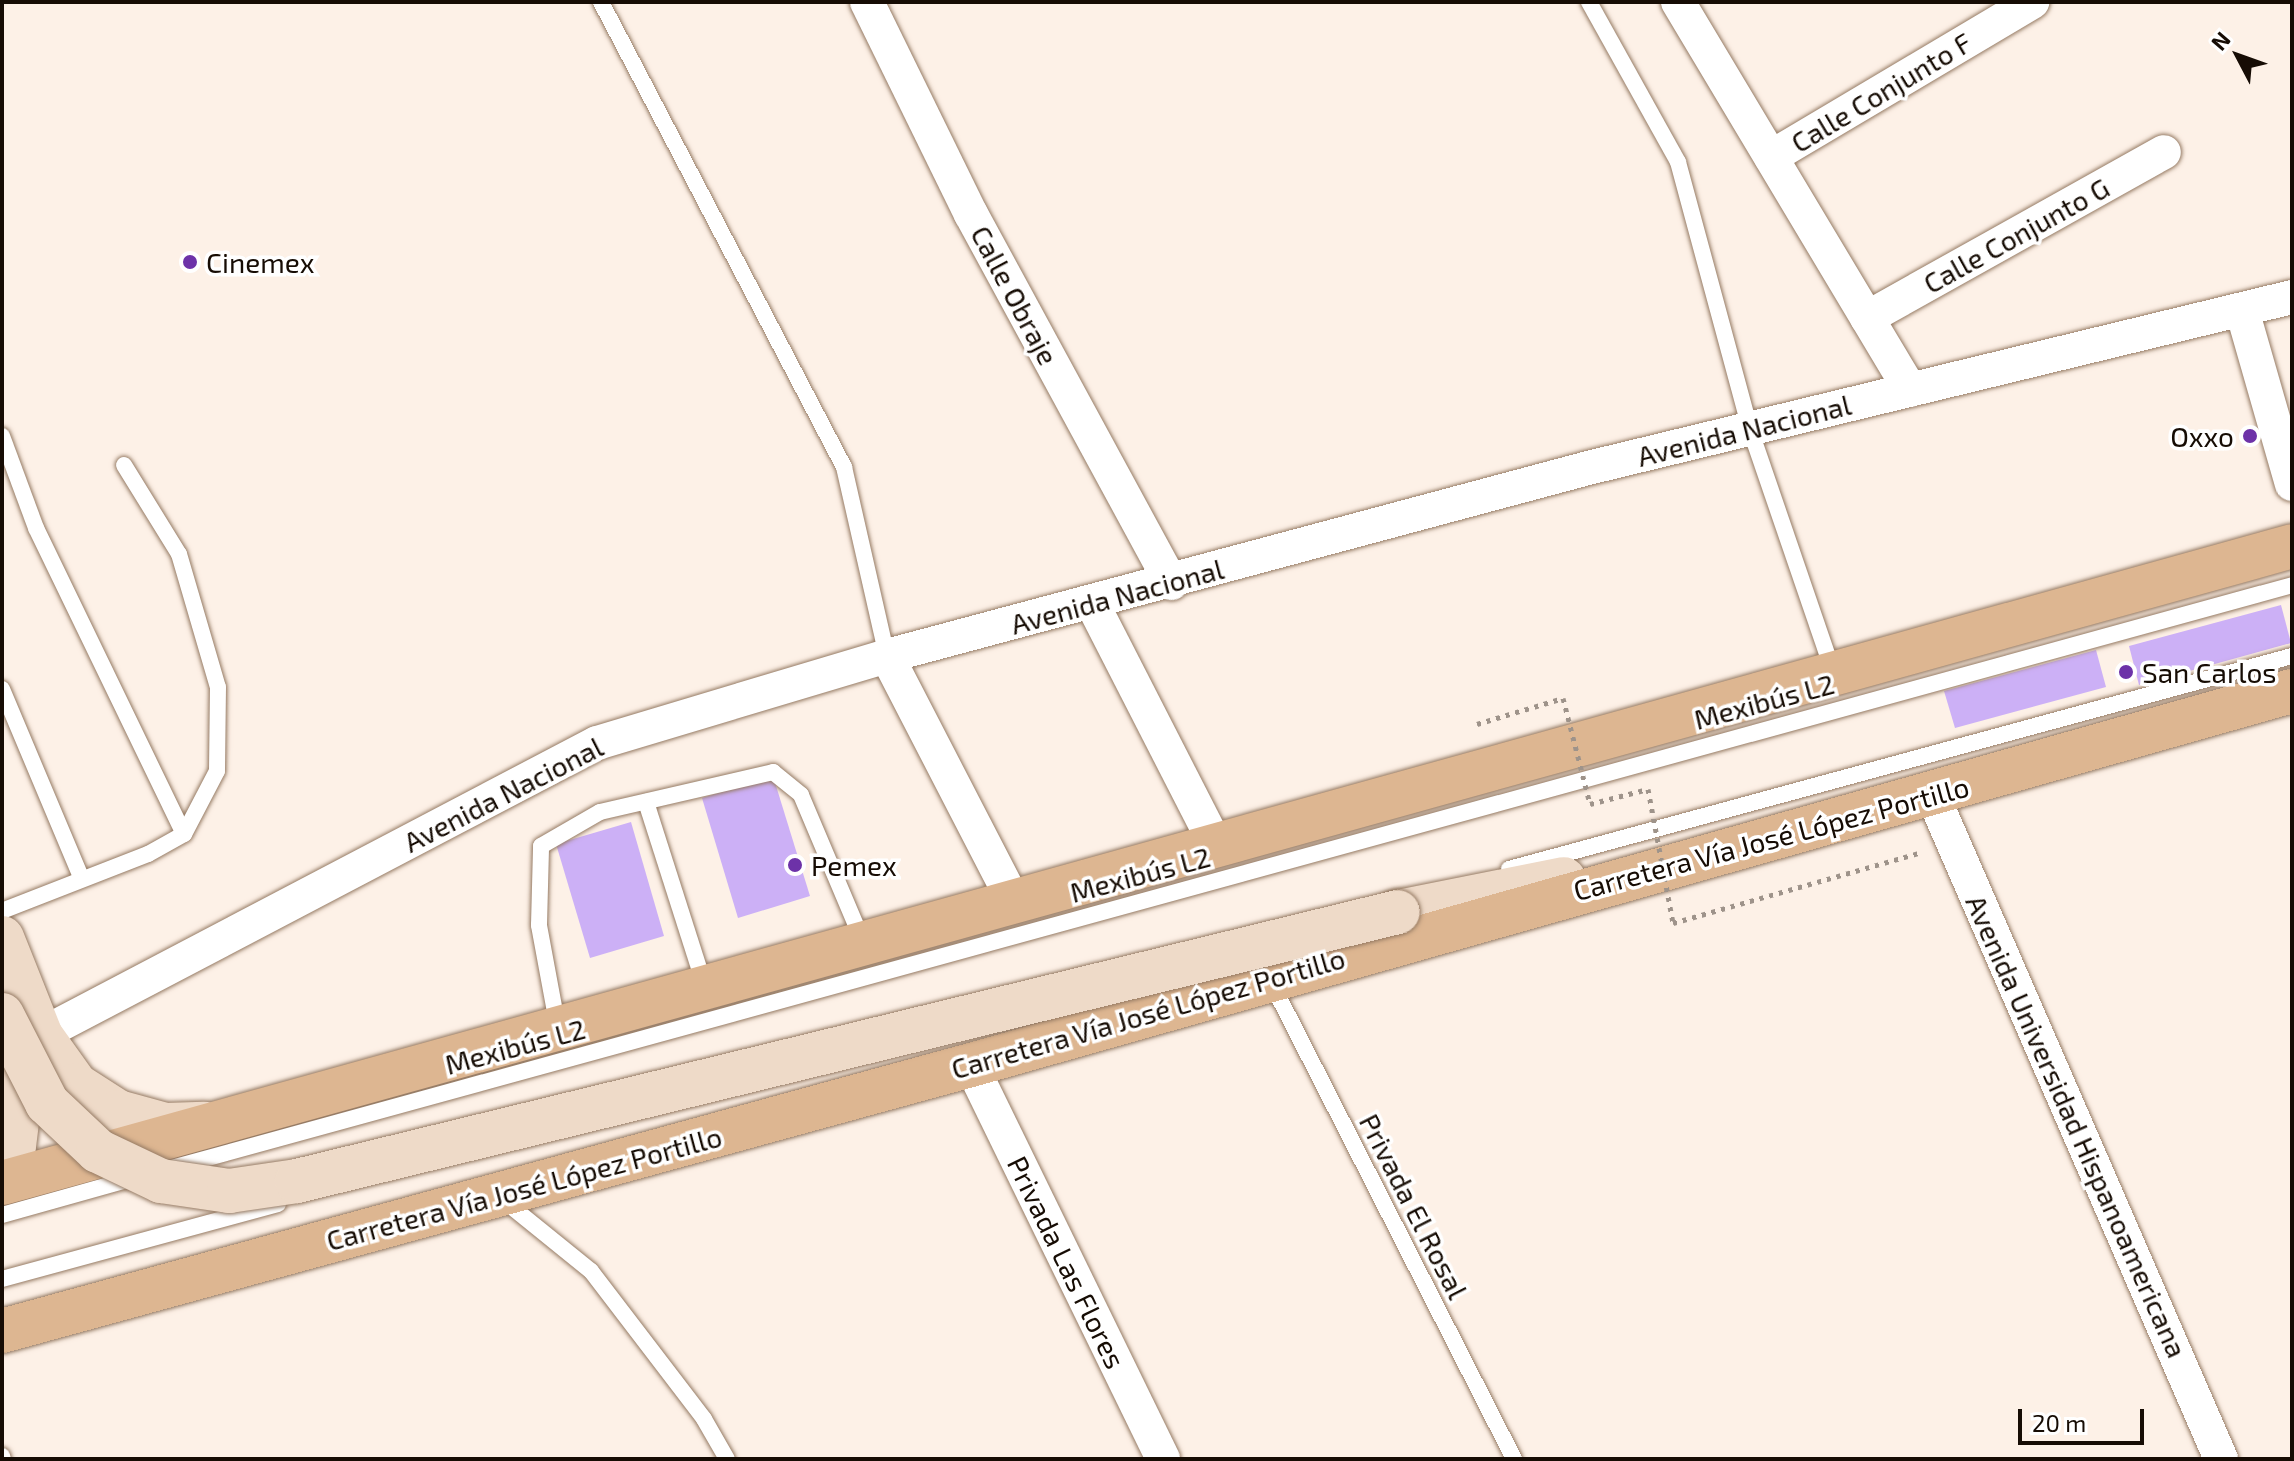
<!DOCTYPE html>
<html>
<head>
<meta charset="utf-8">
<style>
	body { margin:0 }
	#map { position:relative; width:2294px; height:1461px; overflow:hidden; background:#fdf1e7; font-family:"Exo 2",sans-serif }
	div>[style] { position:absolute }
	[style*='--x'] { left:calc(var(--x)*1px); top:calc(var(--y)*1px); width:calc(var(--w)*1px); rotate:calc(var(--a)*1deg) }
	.building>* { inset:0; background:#ccb0f6 }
	.path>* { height:5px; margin-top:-2.5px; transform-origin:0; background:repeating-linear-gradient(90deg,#9e938a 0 4px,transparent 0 10px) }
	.roads { filter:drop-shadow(0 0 2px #957a63) drop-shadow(0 0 2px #957a63) }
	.lane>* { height:16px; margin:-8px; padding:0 8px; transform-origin:8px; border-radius:8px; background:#fff }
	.street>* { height:34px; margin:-17px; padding:0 17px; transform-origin:17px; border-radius:17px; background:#fff }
	.secondary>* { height:44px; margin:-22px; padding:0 22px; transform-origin:22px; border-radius:22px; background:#eedac8 }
	.primary>* { height:44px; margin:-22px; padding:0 22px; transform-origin:22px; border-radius:22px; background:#ddb691 }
	.path-bridge>* { height:5px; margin-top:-2.5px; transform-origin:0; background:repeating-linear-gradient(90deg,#9e938a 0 4px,transparent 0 10px) }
	.bridges { filter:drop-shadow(0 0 2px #957a63) drop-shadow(0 0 2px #957a63) }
	.secondary-bridge>* { height:44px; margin:-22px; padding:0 22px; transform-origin:22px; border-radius:22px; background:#eedac8 }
	.dots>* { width:22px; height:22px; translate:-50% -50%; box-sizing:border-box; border:4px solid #fff; border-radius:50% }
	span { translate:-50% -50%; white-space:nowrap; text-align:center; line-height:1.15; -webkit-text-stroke:7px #fff; paint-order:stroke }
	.street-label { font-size:28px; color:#160c04 }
	.poi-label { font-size:28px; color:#160c04 }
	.left { translate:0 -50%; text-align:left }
	.right { translate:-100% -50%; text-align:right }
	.frame { position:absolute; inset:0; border:4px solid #160c04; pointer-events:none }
	.north { position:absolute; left:2198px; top:16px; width:80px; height:80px; -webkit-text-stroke:6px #fff; paint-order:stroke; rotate:311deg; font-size:22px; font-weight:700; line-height:32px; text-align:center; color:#160c04 }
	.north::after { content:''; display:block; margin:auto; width:28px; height:36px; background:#160c04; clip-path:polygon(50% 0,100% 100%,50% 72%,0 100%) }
	.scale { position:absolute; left:2018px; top:1409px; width:126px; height:36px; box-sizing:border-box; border:4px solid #160c04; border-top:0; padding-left:10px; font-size:24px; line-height:28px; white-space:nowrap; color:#160c04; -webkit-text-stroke:6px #fff; paint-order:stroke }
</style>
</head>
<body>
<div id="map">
	<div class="building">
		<div style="clip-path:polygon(2281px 605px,2291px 643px,2139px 685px,2129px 646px)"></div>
		<div style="clip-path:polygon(2096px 650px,2106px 687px,1955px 728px,1944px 691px)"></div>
		<div style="clip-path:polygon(773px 776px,810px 896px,738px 918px,702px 798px)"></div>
		<div style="clip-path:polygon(631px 822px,664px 936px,590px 958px,556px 844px)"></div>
	</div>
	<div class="path">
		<div style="--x:1477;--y:724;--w:90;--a:-16.8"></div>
		<div style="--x:1673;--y:923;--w:255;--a:-15.9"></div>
	</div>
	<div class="roads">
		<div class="lane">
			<div style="--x:601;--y:2;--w:525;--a:62.41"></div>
			<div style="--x:844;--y:467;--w:194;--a:77.2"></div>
			<div style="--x:1589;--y:2;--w:183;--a:60.9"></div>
			<div style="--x:1678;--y:162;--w:277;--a:74.9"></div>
			<div style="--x:1750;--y:429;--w:257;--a:71.1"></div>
			<div style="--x:2;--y:436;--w:98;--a:69.7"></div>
			<div style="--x:36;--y:528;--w:340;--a:64.2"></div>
			<div style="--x:184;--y:834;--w:41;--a:150.9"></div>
			<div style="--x:148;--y:854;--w:157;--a:158.7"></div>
			<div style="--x:124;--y:465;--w:105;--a:58.3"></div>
			<div style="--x:179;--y:554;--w:139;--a:73.7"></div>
			<div style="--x:218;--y:687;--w:84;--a:90.7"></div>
			<div style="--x:217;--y:771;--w:71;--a:117.6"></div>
			<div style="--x:2;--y:689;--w:204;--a:67.2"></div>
			<div style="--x:646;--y:802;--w:194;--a:72.3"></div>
			<div style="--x:1509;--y:869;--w:811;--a:-15.22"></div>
			<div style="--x:1271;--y:982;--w:535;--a:63"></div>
			<div style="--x:558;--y:1028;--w:105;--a:-100.5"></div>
			<div style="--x:539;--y:925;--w:79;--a:-88.5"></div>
			<div style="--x:541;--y:846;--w:68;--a:-30"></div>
			<div style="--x:600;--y:812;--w:178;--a:-13"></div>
			<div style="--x:773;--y:772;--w:36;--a:39"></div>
			<div style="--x:801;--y:795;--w:160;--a:67.1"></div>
			<div style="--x:168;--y:1169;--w:2203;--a:-15.37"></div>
			<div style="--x:502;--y:1199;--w:114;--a:39"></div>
			<div style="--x:591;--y:1271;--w:186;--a:52.6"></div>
			<div style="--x:704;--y:1419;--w:46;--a:60.1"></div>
			<div style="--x:2;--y:1215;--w:137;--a:-15.7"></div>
			<div style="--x:2;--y:1279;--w:286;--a:-15.2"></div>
			<div style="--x:2;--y:1456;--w:3;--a:72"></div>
		</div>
		<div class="street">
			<div style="--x:867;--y:2;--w:236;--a:63.9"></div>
			<div style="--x:971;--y:214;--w:420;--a:61.5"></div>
			<div style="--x:1678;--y:2;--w:452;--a:59.1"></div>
			<div style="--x:1771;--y:157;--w:304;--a:-30.7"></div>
			<div style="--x:2242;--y:310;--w:181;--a:74"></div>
			<div style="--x:1867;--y:318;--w:340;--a:-29.2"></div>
			<div style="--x:1092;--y:603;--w:272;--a:62.9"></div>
			<div style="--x:887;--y:656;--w:277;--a:62.7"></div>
			<div style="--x:1932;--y:794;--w:725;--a:66.51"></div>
			<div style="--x:21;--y:1045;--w:650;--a:-27.67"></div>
			<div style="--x:597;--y:743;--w:303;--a:-16.7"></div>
			<div style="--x:887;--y:656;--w:726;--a:-15.01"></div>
			<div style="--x:1588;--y:468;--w:724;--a:-13.65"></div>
			<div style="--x:971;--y:1065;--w:438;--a:64"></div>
		</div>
		<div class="secondary">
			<div style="--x:1398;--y:912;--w:169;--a:-11.2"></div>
			<div style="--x:2;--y:938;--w:105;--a:68.3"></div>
			<div style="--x:41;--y:1036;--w:60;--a:54.5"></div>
			<div style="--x:76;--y:1085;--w:50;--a:32.7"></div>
			<div style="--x:118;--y:1112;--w:50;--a:15.2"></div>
			<div style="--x:166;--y:1125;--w:38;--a:-2"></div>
			<div style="--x:2;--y:1174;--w:30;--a:-67"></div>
			<div style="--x:14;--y:1146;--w:48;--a:-82.9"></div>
			<div style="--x:20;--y:1098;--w:41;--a:-99.9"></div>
		</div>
		<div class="primary">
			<div style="--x:2;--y:1183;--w:2377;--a:-15.54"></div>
			<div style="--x:2;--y:1331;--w:1005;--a:-15.35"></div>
			<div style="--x:971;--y:1065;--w:1373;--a:-15.81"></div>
		</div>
	</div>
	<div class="path-bridge">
		<div style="--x:1563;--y:698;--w:109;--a:75.7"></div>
		<div style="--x:1590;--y:804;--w:60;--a:-14.5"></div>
		<div style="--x:1648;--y:789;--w:136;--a:79.4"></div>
	</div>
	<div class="bridges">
		<div class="secondary-bridge">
			<div style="--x:2;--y:1015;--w:99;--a:62.9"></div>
			<div style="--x:47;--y:1103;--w:70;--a:43.3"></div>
			<div style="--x:98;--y:1151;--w:70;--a:25.5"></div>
			<div style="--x:161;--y:1181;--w:69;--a:8.4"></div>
			<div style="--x:229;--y:1191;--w:69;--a:-8.4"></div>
			<div style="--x:297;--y:1181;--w:1133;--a:-13.73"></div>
		</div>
	</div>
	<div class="dots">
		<div style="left:190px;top:262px;background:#6d32a8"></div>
		<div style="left:2250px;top:436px;background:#6d32a8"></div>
		<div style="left:2126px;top:672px;background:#6d32a8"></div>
		<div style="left:795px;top:865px;background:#6d32a8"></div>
	</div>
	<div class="street-label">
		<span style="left:1881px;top:92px;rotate:-31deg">Calle Conjunto F</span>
		<span style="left:2016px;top:235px;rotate:-29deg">Calle Conjunto G</span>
		<span style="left:1015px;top:295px;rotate:62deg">Calle Obraje</span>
		<span style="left:1744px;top:430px;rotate:-14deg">Avenida Nacional</span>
		<span style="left:1117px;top:596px;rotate:-15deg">Avenida Nacional</span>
		<span style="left:1764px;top:701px;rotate:-15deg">Mexibús L2</span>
		<span style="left:503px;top:794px;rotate:-27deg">Avenida Nacional</span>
		<span style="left:1771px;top:838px;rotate:-15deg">Carretera Vía José López Portillo</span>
		<span style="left:1140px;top:874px;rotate:-15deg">Mexibús L2</span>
		<span style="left:1148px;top:1013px;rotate:-16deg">Carretera Vía José López Portillo</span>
		<span style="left:515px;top:1046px;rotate:-15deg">Mexibús L2</span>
		<span style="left:2077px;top:1126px;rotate:66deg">Avenida Universidad Hispanoamericana</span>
		<span style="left:524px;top:1188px;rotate:-15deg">Carretera Vía José López Portillo</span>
		<span style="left:1414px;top:1206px;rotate:63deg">Privada El Rosal</span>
		<span style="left:1067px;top:1262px;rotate:64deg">Privada Las Flores</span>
	</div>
	<div class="poi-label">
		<span class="left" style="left:206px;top:262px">Cinemex</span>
		<span class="right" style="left:2234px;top:436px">Oxxo</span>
		<span class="left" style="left:2142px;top:672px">San Carlos</span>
		<span class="left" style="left:811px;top:865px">Pemex</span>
	</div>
	<div class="frame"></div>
	<div class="north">N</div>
	<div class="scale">20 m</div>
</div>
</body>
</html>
